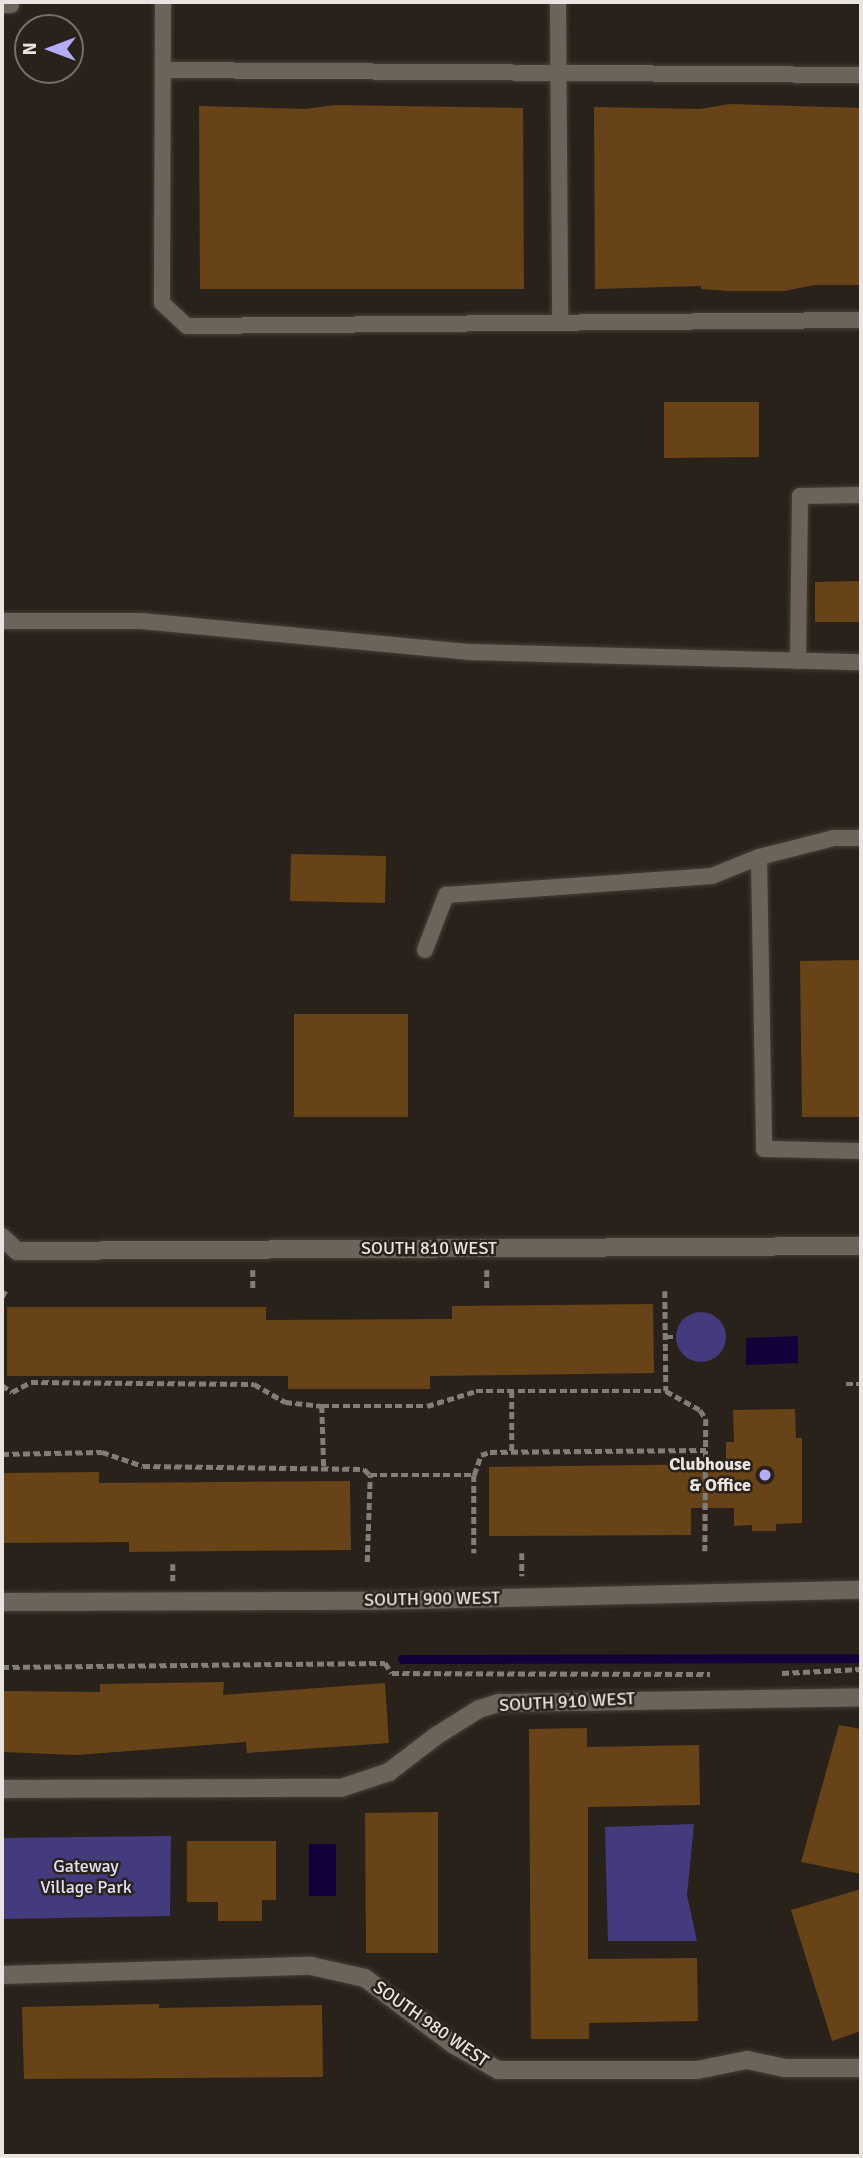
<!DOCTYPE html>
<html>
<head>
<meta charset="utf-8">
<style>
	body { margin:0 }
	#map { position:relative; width:863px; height:2158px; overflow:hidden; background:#29221a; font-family:Signika,sans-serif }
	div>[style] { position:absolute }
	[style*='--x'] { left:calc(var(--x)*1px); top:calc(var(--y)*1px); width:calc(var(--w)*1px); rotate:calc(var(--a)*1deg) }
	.green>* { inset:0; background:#443a7e }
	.round { border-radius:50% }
	.water>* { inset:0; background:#12003a }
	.stream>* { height:9px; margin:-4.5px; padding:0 4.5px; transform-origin:4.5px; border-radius:4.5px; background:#12003a }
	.building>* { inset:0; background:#674317 }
	.path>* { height:4.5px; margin-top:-2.25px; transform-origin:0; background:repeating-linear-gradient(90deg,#837d77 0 7px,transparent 0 10.5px) }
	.roads { filter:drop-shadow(0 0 2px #453f39) drop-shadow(0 0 2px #453f39) }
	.service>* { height:16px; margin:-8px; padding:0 8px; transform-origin:8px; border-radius:8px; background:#6c645b }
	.minor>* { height:18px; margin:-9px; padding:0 9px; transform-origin:9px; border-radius:9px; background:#6c645b }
	.dots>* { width:19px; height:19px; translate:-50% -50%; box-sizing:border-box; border:4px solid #29221a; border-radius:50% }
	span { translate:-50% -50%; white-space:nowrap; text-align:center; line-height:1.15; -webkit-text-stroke:5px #29221a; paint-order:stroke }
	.street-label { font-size:18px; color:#e9e4df }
	.poi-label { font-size:18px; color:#e9e4df; font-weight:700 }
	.right { translate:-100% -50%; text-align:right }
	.park-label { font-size:18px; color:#e1e0f8 }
	.frame { position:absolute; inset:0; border:4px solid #e9e4df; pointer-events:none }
	.north { position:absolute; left:14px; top:14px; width:70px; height:70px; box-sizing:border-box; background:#29221a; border:2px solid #767069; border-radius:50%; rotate:270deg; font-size:19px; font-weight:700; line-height:28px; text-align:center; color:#e9e4df }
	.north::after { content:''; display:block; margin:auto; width:24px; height:32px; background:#b3adf9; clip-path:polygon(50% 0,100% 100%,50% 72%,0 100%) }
</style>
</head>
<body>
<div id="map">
	<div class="green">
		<div class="round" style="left:676px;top:1312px;width:50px;height:50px"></div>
		<div style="clip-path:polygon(694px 1824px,687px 1895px,697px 1941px,608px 1941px,605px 1827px)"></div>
		<div style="clip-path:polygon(171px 1836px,170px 1916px,2px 1919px,2px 1838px)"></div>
	</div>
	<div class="water">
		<div style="clip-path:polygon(798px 1336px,798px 1363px,746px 1365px,746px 1338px)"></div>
		<div style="clip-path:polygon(309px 1844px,336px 1844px,336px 1896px,309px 1896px)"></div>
	</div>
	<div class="stream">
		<div style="--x:402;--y:1659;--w:459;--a:-0.1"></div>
	</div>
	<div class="building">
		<div style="clip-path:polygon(729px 104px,861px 108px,861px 285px,815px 285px,784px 291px,729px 291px,701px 289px,701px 286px,595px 289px,594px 107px,700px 109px)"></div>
		<div style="clip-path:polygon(335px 105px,523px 108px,524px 289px,200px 289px,199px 106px,305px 109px)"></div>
		<div style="clip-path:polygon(664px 402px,759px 402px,759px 457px,664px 458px)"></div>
		<div style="clip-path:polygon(861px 581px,861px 622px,815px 622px,815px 582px)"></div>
		<div style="clip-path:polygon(291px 854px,386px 856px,385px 903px,290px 901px)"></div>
		<div style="clip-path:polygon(861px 960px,861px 1117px,802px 1117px,800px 961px)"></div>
		<div style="clip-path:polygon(294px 1014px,408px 1014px,408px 1117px,294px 1117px)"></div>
		<div style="clip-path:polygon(653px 1304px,654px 1373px,430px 1376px,430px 1389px,288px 1389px,288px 1376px,7px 1376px,7px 1307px,266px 1307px,266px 1320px,452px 1319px,452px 1306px)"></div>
		<div style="clip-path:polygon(795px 1409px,796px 1438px,802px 1438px,802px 1523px,776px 1524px,776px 1531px,752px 1531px,752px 1525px,734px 1526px,734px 1508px,691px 1508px,691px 1535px,489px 1536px,489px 1467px,726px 1464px,726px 1442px,734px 1442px,733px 1410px)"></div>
		<div style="clip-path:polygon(99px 1472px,99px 1483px,350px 1481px,351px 1550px,129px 1552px,129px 1542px,2px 1543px,2px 1473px)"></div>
		<div style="clip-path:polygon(224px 1682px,223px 1695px,385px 1683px,389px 1743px,247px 1753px,246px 1742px,77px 1755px,2px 1752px,2px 1691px,100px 1692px,100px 1684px)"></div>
		<div style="clip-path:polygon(839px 1725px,861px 1729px,861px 1874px,801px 1862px)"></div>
		<div style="clip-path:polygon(587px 1728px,587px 1747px,699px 1745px,700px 1805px,588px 1807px,588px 1959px,697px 1958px,698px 2021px,589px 2023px,589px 2039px,531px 2039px,529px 1729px)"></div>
		<div style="clip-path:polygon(438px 1812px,438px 1953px,366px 1953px,365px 1813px)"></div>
		<div style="clip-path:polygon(187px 1841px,276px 1841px,276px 1900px,262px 1900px,262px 1921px,218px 1921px,218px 1902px,187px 1902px)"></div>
		<div style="clip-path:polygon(861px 1889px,861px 2031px,832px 2041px,791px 1910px)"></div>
		<div style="clip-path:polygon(159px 2004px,159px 2008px,322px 2005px,323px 2077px,24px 2079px,22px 2007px)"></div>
	</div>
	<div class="path">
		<div style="--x:253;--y:1270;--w:20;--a:90"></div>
		<div style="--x:487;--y:1270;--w:20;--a:90"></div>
		<div style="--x:665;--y:1291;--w:100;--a:89.4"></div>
		<div style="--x:2;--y:1297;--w:10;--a:-61"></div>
		<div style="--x:666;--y:1337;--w:10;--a:0"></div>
		<div style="--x:846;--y:1384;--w:15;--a:0"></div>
		<div style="--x:2;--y:1385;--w:12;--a:35"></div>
		<div style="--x:12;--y:1392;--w:21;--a:-28"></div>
		<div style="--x:31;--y:1382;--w:223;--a:0.5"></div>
		<div style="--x:254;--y:1384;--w:36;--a:30"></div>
		<div style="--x:285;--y:1402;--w:37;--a:6"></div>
		<div style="--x:322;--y:1406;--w:105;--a:0"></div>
		<div style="--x:427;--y:1406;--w:51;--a:-17"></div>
		<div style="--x:476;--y:1391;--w:190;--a:0"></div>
		<div style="--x:666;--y:1391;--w:39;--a:29"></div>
		<div style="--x:700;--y:1410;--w:11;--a:56"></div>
		<div style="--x:706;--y:1419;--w:132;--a:90.4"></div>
		<div style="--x:512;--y:1391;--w:61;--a:90"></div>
		<div style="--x:322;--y:1406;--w:64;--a:88.2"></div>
		<div style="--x:2;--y:1454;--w:100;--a:-1.1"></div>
		<div style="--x:102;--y:1452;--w:43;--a:18.9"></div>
		<div style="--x:143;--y:1466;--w:221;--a:0.8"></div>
		<div style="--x:364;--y:1469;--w:8;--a:45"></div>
		<div style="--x:370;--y:1475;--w:104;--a:0"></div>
		<div style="--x:474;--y:1475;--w:21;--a:-71"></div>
		<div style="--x:481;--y:1455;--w:9;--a:-18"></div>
		<div style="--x:490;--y:1452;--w:216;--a:-0.5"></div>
		<div style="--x:474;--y:1475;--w:78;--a:90"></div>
		<div style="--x:522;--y:1553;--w:23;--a:90"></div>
		<div style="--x:367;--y:1562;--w:87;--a:-88"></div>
		<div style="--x:173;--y:1564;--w:17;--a:90"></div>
		<div style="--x:2;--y:1667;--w:383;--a:-0.6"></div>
		<div style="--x:385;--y:1663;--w:12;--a:55"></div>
		<div style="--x:392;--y:1673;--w:318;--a:0.2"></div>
		<div style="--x:782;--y:1673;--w:79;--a:-2.9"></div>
	</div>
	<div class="roads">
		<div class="service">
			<div style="--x:163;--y:2;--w:301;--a:90.2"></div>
			<div style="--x:162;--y:303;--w:34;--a:43"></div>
			<div style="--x:187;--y:326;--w:674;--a:-0.51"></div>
			<div style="--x:558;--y:2;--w:321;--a:89.6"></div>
			<div style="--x:2;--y:5;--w:9;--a:0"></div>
			<div style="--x:163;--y:70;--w:698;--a:0.41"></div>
			<div style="--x:2;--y:621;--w:139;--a:0"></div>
			<div style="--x:141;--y:621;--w:328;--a:5.4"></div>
			<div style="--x:468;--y:652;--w:393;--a:1.5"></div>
			<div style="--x:798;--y:661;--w:165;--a:-89.3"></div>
			<div style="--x:800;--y:496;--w:61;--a:-0.9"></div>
			<div style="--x:861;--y:838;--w:27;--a:180"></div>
			<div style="--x:834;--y:838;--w:77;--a:165.8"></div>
			<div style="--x:759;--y:857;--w:292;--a:89"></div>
			<div style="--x:764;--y:1149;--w:97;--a:1.2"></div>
			<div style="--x:425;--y:950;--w:59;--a:-69.1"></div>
			<div style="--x:446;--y:895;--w:267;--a:-4.1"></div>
			<div style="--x:712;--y:876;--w:51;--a:-22"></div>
		</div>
		<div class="minor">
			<div style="--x:2;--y:1237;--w:21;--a:43"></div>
			<div style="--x:17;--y:1251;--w:844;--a:-0.34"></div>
			<div style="--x:2;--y:1602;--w:366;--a:-0.2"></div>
			<div style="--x:368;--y:1601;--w:493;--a:-1.3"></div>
			<div style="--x:2;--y:1789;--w:339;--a:-0.2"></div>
			<div style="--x:341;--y:1788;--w:51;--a:-18.4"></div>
			<div style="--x:389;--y:1772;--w:59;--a:-37.5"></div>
			<div style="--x:436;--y:1736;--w:51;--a:-32.1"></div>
			<div style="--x:479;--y:1709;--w:21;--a:-17"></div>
			<div style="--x:499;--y:1703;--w:362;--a:-0.9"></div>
			<div style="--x:2;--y:1975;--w:309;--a:-1.7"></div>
			<div style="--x:311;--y:1966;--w:55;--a:12.5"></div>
			<div style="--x:365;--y:1978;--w:111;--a:37"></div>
			<div style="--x:454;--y:2045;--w:51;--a:29.6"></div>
			<div style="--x:498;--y:2070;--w:199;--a:0"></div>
			<div style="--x:697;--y:2070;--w:51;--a:-11.3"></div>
			<div style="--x:747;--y:2060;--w:38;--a:12"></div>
			<div style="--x:784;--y:2068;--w:77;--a:0"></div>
		</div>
	</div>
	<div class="dots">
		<div style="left:765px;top:1475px;background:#b3adf9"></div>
	</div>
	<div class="street-label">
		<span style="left:429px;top:1248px">SOUTH 810 WEST</span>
		<span style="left:432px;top:1599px;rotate:-1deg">SOUTH 900 WEST</span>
		<span style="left:567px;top:1702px;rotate:-3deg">SOUTH 910 WEST</span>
		<span style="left:431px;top:2024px;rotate:35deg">SOUTH 980 WEST</span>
	</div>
	<div class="poi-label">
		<span class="right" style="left:751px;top:1475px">Clubhouse<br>&amp; Office</span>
	</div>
	<div class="park-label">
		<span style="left:86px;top:1877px">Gateway<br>Village Park</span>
	</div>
	<div class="frame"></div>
	<div class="north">N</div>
</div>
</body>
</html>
